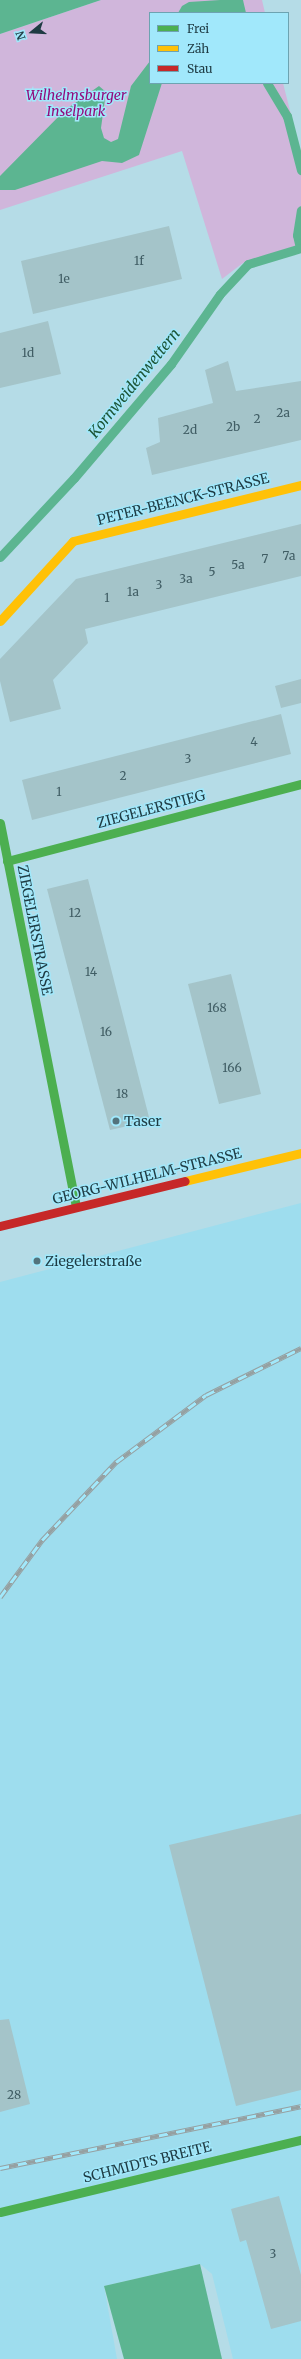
<!DOCTYPE html>
<html>
<head>
<meta charset="utf-8">
<style>
	body { margin:0 }
	#map { position:relative; width:301px; height:2359px; overflow:hidden; background:#b5dce7; font-family:Merriweather,serif }
	div>[style] { position:absolute }
	[style*='--x'] { left:calc(var(--x)*1px); top:calc(var(--y)*1px); width:calc(var(--w)*1px); rotate:calc(var(--a)*1deg) }
	.built>* { inset:0; background:#9eddee }
	.green>* { inset:0; background:#d0b6db }
	.water>* { inset:0; background:#5cb591 }
	.stream>* { height:9px; margin:-4.5px; padding:0 4.5px; transform-origin:4.5px; border-radius:4.5px; background:#5cb591 }
	.building>* { inset:0; background:#a4c4c9 }
	.fast>* { height:9px; margin:-4.5px; padding:0 4.5px; transform-origin:4.5px; border-radius:4.5px; background:#4caf50 }
	.slow>* { height:9px; margin:-4.5px; padding:0 4.5px; transform-origin:4.5px; border-radius:4.5px; background:#ffc107 }
	.jam>* { height:9px; margin:-4.5px; padding:0 4.5px; transform-origin:4.5px; border-radius:4.5px; background:#c62828 }
	.rail>* { height:4.5px; margin-top:-2.25px; transform-origin:0; background:repeating-linear-gradient(90deg,#a1e8fb 0 9px,#96a0a1 0 18px); box-sizing:border-box; border-block:1px solid #96a0a1 }
	.dots>* { width:11px; height:11px; translate:-50% -50%; box-sizing:border-box; border:2px solid #a1e8fb; border-radius:50% }
	span { translate:-50% -50%; white-space:nowrap; text-align:center; line-height:1.15; -webkit-text-stroke:3px #a1e8fb; paint-order:stroke }
	.number-label { font-size:12px; color:#405d64 }
	.number-label span { -webkit-text-stroke-width:0 }
	.park-label { font-size:14px; color:#930c7d; font-style:italic }
	.street-label { font-size:14px; color:#1e3b43 }
	.poi-label { font-size:14px; color:#1e3b43 }
	.left { translate:0 -50%; text-align:left }
	.water-label { font-size:15px; color:#1e5638; font-style:italic }
	.legend { position:absolute; left:149px; top:12px; width:140px; height:72px; box-sizing:border-box; background:#a1e8fb; border:1px solid #6da3b1; margin:0; padding:5px 7px; list-style:none; font-size:12px; color:#1e3b43 }
	.legend li { display:flex; align-items:center; gap:8px; height:20px }
	.legend b { width:20px; border:1px solid #6da3b1 }
	.north { position:absolute; left:12px; top:12px; width:40px; height:40px; -webkit-text-stroke:3px #a1e8fb; paint-order:stroke; rotate:252deg; font-size:11px; font-weight:700; line-height:16px; text-align:center; color:#1e3b43 }
	.north::after { content:''; display:block; margin:auto; width:14px; height:18px; background:#1e3b43; clip-path:polygon(50% 0,100% 100%,50% 72%,0 100%) }
</style>
</head>
<body>
<div id="map">
	<div class="built">
		<div style="clip-path:polygon(301px 1203px,301px 2359px,233px 2359px,212px 2274px,200px 2264px,104px 2286px,117px 2359px,0 2359px,0 1282px)"></div>
	</div>
	<div class="green">
		<div style="clip-path:polygon(101px 0,262px 0,265px 13px,150px 13px,150px 83px,283px 83px,301px 154px,301px 244px,243px 263px,222px 279px,182px 151px,0 210px,0 34px)"></div>
	</div>
	<div class="water">
		<div style="clip-path:polygon(0 0,101px 0,0 34px)"></div>
		<div style="clip-path:polygon(220px 0,243px 0,246px 13px,178px 13px,182px 6px,189px 2px)"></div>
		<div style="clip-path:polygon(150px 61px,150px 83px,162px 83px,139px 155px,122px 163px,102px 161px,15px 190px,0 190px,0 176px,65px 110px,99px 86px,106px 92px,101px 128px,104px 138px,111px 142px,118px 139px,131px 86px)"></div>
		<div style="clip-path:polygon(200px 2264px,222px 2359px,124px 2359px,104px 2286px)"></div>
	</div>
	<div class="stream">
		<div style="--x:267;--y:83;--w:39;--a:59"></div>
		<div style="--x:287;--y:116;--w:56;--a:75.5"></div>
		<div style="--x:300;--y:248;--w:13;--a:-103"></div>
		<div style="--x:297;--y:235;--w:25;--a:-81"></div>
		<div style="--x:0;--y:557;--w:108;--a:-46.9"></div>
		<div style="--x:74;--y:478;--w:150;--a:-49.6"></div>
		<div style="--x:171;--y:364;--w:85;--a:-55"></div>
		<div style="--x:220;--y:294;--w:41;--a:-47"></div>
		<div style="--x:248;--y:264;--w:55;--a:-16.8"></div>
	</div>
	<div class="building">
		<div style="clip-path:polygon(169px 226px,182px 279px,33px 314px,21px 261px)"></div>
		<div style="clip-path:polygon(48px 321px,61px 374px,0 388px,0 333px)"></div>
		<div style="clip-path:polygon(228px 361px,236px 391px,301px 381px,301px 440px,152px 475px,146px 448px,160px 442px,158px 418px,213px 403px,205px 370px)"></div>
		<div style="clip-path:polygon(301px 524px,301px 576px,85px 629px,88px 643px,53px 680px,61px 709px,10px 722px,0 681px,0 659px,76px 579px)"></div>
		<div style="clip-path:polygon(301px 679px,301px 703px,281px 708px,275px 686px)"></div>
		<div style="clip-path:polygon(281px 714px,291px 754px,32px 820px,22px 780px)"></div>
		<div style="clip-path:polygon(88px 879px,150px 1121px,110px 1130px,47px 889px)"></div>
		<div style="clip-path:polygon(231px 974px,261px 1094px,219px 1104px,188px 984px)"></div>
		<div style="clip-path:polygon(301px 1814px,301px 2090px,236px 2106px,169px 1845px)"></div>
		<div style="clip-path:polygon(9px 2019px,30px 2104px,0 2112px,0 2020px)"></div>
		<div style="clip-path:polygon(279px 2196px,301px 2275px,301px 2321px,271px 2329px,246px 2240px,240px 2242px,231px 2209px)"></div>
	</div>
	<div class="fast">
		<div style="--x:0;--y:823;--w:391;--a:78.8"></div>
		<div style="--x:7;--y:861;--w:304;--a:-14.7"></div>
		<div style="--x:0;--y:2212;--w:309;--a:-13.5"></div>
	</div>
	<div class="slow">
		<div style="--x:0;--y:621;--w:108;--a:-47.6"></div>
		<div style="--x:73;--y:541;--w:235;--a:-13.8"></div>
		<div style="--x:185;--y:1181;--w:119;--a:-13.6"></div>
	</div>
	<div class="jam">
		<div style="--x:0;--y:1226;--w:190;--a:-13.7"></div>
	</div>
	<div class="rail">
		<div style="--x:0;--y:1597;--w:71;--a:-53.6"></div>
		<div style="--x:42;--y:1540;--w:108;--a:-46.5"></div>
		<div style="--x:116;--y:1462;--w:112;--a:-36.7"></div>
		<div style="--x:206;--y:1395;--w:106;--a:-26.3"></div>
		<div style="--x:0;--y:2168;--w:307;--a:-11.6"></div>
	</div>
	<div class="dots">
		<div style="left:116px;top:1121px;background:#53737c"></div>
		<div style="left:37px;top:1261px;background:#53737c"></div>
	</div>
	<div class="number-label">
		<span style="left:139px;top:261px">1f</span>
		<span style="left:64px;top:279px">1e</span>
		<span style="left:28px;top:353px">1d</span>
		<span style="left:283px;top:413px">2a</span>
		<span style="left:257px;top:419px">2</span>
		<span style="left:233px;top:427px">2b</span>
		<span style="left:190px;top:430px">2d</span>
		<span style="left:289px;top:556px">7a</span>
		<span style="left:265px;top:559px">7</span>
		<span style="left:238px;top:565px">5a</span>
		<span style="left:212px;top:572px">5</span>
		<span style="left:186px;top:579px">3a</span>
		<span style="left:159px;top:585px">3</span>
		<span style="left:133px;top:592px">1a</span>
		<span style="left:107px;top:598px">1</span>
		<span style="left:254px;top:742px">4</span>
		<span style="left:188px;top:759px">3</span>
		<span style="left:123px;top:776px">2</span>
		<span style="left:59px;top:792px">1</span>
		<span style="left:75px;top:913px">12</span>
		<span style="left:91px;top:972px">14</span>
		<span style="left:217px;top:1008px">168</span>
		<span style="left:106px;top:1032px">16</span>
		<span style="left:232px;top:1068px">166</span>
		<span style="left:122px;top:1094px">18</span>
		<span style="left:14px;top:2095px">28</span>
		<span style="left:273px;top:2254px">3</span>
	</div>
	<div class="park-label">
		<span style="left:76px;top:103px">Wilhelmsburger<br>Inselpark</span>
	</div>
	<div class="street-label">
		<span style="left:183px;top:499px;rotate:-14deg">PETER-BEENCK-STRASSE</span>
		<span style="left:151px;top:809px;rotate:-15deg">ZIEGELERSTIEG</span>
		<span style="left:35px;top:930px;rotate:79deg">ZIEGELERSTRASSE</span>
		<span style="left:147px;top:1176px;rotate:-14deg">GEORG-WILHELM-STRASSE</span>
		<span style="left:147px;top:2162px;rotate:-14deg">SCHMIDTS BREITE</span>
	</div>
	<div class="poi-label">
		<span class="left" style="left:124px;top:1121px">Taser</span>
		<span class="left" style="left:45px;top:1261px">Ziegelerstraße</span>
	</div>
	<div class="water-label">
		<span style="left:134px;top:383px;rotate:-51deg">Kornweidenwettern</span>
	</div>
	<ul class="legend">
	<li><b style="height:5px;background:#4caf50"></b>Frei</li>
	<li><b style="height:5px;background:#ffc107"></b>Zäh</li>
	<li><b style="height:5px;background:#c62828"></b>Stau</li>
	</ul>
	<div class="north">N</div>
</div>
</body>
</html>
